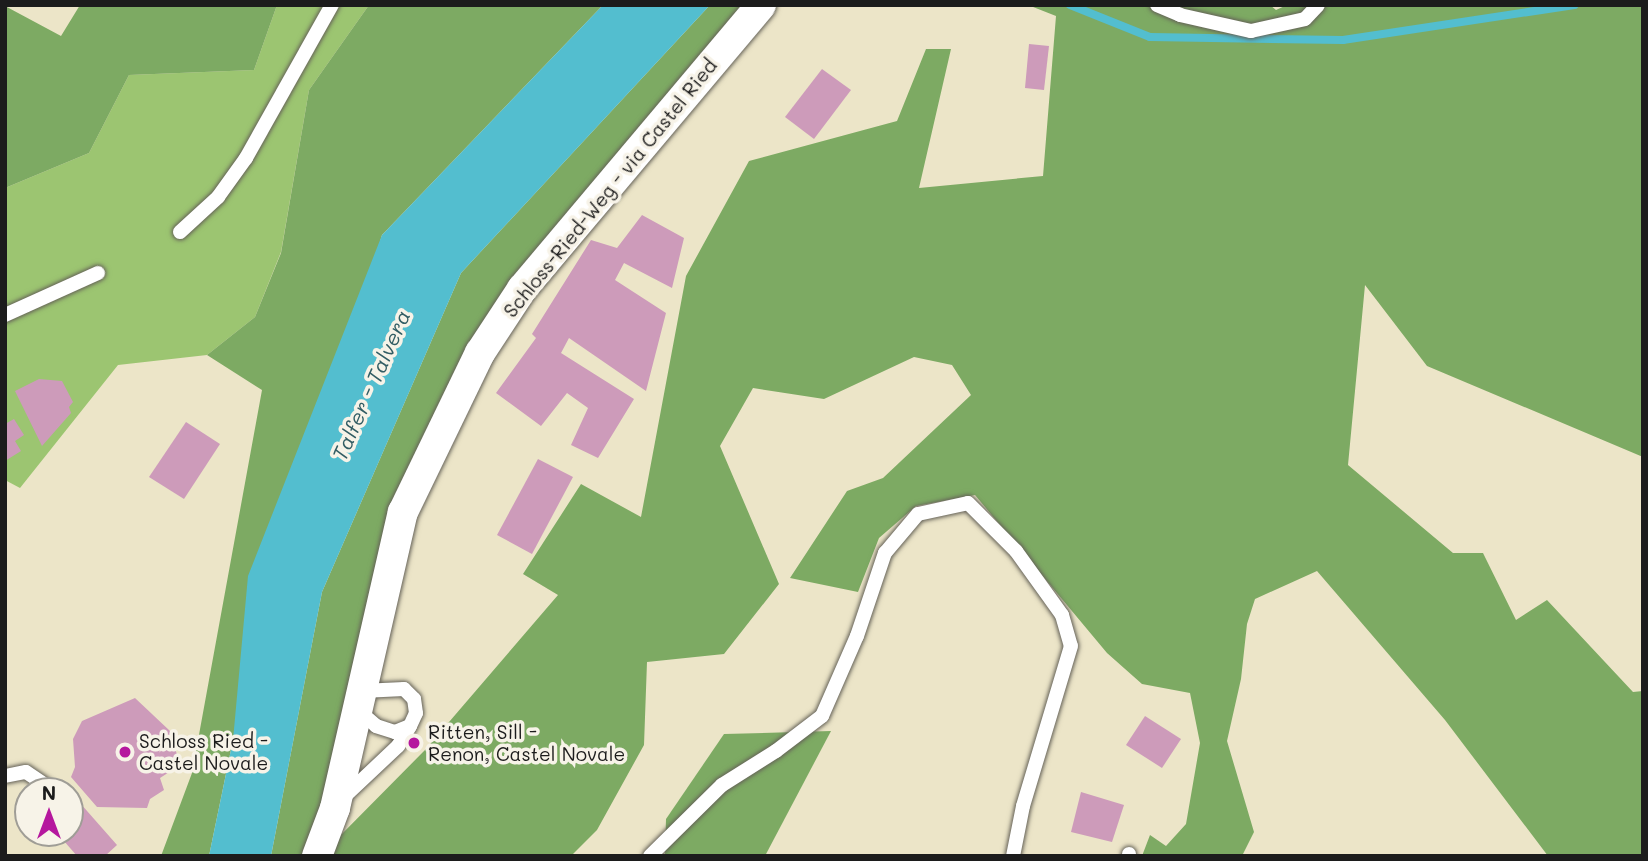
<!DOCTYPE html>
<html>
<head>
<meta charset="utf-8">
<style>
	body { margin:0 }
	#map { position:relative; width:1648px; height:861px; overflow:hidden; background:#ece5c8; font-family:Mali,sans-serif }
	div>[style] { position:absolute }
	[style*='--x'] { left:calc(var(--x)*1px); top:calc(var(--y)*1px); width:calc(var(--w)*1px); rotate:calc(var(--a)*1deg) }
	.green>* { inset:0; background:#9cc571 }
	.forest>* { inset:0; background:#7daa63 }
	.water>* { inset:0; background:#53becf }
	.stream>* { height:8px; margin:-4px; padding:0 4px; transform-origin:4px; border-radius:4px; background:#53becf }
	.building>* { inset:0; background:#cd9bba }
	.roads { filter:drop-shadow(0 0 2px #656258) drop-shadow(0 0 2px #656258) }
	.service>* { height:14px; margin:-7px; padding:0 7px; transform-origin:7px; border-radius:7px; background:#fff }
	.minor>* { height:30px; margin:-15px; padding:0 15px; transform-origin:15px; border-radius:15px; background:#fff }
	.dots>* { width:19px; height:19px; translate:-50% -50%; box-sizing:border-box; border:4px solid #f7f3e8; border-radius:50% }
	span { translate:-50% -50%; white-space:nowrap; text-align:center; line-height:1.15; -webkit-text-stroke:7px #f7f3e8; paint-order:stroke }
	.street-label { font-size:19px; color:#1c1c1c }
	.poi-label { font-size:19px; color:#1c1c1c }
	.left { translate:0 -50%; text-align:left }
	.water-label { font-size:21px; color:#325d64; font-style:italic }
	.frame { position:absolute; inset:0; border:7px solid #1c1c1c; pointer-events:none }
	.north { position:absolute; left:14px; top:777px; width:70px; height:70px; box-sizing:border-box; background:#f7f3e8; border:2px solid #9f9d96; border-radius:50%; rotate:0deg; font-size:19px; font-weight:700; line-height:28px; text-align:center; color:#1c1c1c }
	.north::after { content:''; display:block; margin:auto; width:24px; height:32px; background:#b5179e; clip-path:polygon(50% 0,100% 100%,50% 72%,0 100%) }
</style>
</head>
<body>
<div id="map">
	<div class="green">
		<div style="clip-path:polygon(277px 5px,369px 5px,309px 90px,281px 252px,255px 317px,207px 355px,118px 365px,20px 488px,5px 480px,5px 188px,89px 153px,129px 75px,254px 70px)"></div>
	</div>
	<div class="forest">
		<div style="clip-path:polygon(80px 5px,277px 5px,254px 70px,129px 75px,89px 153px,5px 188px,5px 6px,61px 36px)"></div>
		<div style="clip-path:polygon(369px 5px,603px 5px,382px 235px,233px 740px,209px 856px,161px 856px,192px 773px,262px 390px,207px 355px,255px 317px,281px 253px,309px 90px)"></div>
		<div style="clip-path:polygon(710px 5px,747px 5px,463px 361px,340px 756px,305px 856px,271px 856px,322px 592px,461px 273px)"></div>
		<div style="clip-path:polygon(1028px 5px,1270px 5px,1276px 10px,1287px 5px,1643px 5px,1643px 457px,1427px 366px,1365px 285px,1348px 465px,1453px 553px,1483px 553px,1516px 620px,1547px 600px,1633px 692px,1643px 691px,1643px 856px,1548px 856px,1445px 720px,1317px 571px,1255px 599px,1247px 624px,1241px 679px,1227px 741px,1254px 832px,1242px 856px,1142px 856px,1150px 835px,1166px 846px,1186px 824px,1200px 743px,1190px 693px,1142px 684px,1107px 653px,975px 495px,916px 506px,879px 538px,858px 592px,790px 578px,847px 491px,883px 478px,971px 395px,952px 365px,914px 357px,824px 399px,753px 388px,720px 446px,779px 584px,724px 654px,647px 662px,644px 745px,597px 830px,571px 856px,328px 856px,334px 842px,425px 750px,558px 595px,523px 574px,581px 484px,641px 517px,686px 276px,749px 161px,897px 121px,926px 49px,951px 49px,919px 188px,1043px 176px,1056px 16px)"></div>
		<div style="clip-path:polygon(831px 731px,765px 856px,665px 856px,666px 819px,724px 734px)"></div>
	</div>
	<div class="water">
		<div style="clip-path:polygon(603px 5px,710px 5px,461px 273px,322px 592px,271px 856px,209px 856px,233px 740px,248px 576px,382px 235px)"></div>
	</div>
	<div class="stream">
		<div style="--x:1070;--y:5;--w:86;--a:21.8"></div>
		<div style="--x:1150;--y:37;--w:193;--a:0.9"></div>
		<div style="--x:1343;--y:40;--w:234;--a:-8.6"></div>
	</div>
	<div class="building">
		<div style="clip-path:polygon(1029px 44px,1049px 46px,1044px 90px,1025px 88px)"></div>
		<div style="clip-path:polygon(822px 69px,851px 90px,814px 139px,785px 117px)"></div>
		<div style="clip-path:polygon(642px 215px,684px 238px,672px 288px,624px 263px,615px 280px,666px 313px,646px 391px,569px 338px,561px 353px,634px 399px,598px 458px,571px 445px,588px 408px,567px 393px,541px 426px,496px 393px,536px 338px,532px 334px,591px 240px,617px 248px)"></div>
		<div style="clip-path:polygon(39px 379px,62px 381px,73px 402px,69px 407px,71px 413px,42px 446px,15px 391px)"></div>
		<div style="clip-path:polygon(14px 419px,24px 435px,15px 441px,21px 451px,5px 461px,5px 424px)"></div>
		<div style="clip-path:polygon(186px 422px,220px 444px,184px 499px,149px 477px)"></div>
		<div style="clip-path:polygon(538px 459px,573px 477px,532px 554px,497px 535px)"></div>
		<div style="clip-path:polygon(135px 698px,170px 731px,180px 765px,160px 778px,164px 790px,150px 799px,147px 808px,97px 807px,71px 777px,75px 767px,73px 739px,82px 721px)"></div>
		<div style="clip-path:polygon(1145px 716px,1181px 739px,1162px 768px,1126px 745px)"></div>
		<div style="clip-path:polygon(1081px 792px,1124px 805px,1112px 842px,1071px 832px)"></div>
		<div style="clip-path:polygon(80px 803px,117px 845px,105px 856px,77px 856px,57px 833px,70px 833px,70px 812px)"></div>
	</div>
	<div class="roads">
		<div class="service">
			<div style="--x:1157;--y:5;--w:25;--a:23"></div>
			<div style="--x:1180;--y:15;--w:73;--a:12.7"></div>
			<div style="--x:1251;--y:31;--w:55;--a:-12.5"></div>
			<div style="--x:1305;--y:19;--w:19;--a:-47"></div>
			<div style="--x:180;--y:232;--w:52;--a:-42.6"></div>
			<div style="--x:218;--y:197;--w:48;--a:-54.3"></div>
			<div style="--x:246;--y:158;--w:176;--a:-60.7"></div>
			<div style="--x:5;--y:315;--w:102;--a:-24.3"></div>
			<div style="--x:359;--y:711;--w:23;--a:41"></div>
			<div style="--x:376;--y:726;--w:20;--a:18"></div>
			<div style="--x:395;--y:732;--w:16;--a:-22"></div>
			<div style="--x:410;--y:726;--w:14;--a:-65"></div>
			<div style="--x:416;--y:713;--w:14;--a:-98"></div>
			<div style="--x:414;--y:699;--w:14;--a:-135"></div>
			<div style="--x:404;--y:689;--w:42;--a:177.3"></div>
			<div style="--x:5;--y:776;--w:21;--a:-11"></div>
			<div style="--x:26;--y:772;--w:30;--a:34"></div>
			<div style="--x:345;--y:796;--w:73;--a:-43.3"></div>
			<div style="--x:398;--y:746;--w:23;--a:-59"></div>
			<div style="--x:650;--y:856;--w:101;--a:-44.6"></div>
			<div style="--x:722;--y:785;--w:64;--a:-32.2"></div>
			<div style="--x:776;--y:751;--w:58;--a:-37.3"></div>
			<div style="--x:822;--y:716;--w:87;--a:-66.4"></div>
			<div style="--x:857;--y:636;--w:88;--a:-71.4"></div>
			<div style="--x:885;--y:553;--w:51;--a:-49.8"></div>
			<div style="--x:918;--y:514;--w:51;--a:-12.4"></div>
			<div style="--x:968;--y:503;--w:68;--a:45"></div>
			<div style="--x:1016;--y:551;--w:79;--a:54.3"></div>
			<div style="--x:1062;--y:615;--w:32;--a:74"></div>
			<div style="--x:1071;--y:646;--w:167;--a:106.7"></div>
			<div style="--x:1023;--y:806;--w:51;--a:101.3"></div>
			<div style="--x:1129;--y:856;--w:2;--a:-90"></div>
		</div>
		<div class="minor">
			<div style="--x:317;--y:856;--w:51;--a:-69.4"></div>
			<div style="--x:335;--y:808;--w:304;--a:-77.1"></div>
			<div style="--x:403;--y:512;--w:177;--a:-64.2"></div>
			<div style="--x:480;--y:353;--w:77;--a:-56.7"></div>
			<div style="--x:522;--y:289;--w:371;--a:-49.9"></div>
		</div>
	</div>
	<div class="dots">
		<div style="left:414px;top:743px;background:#b5179e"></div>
		<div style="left:125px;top:752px;background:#b5179e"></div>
	</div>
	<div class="street-label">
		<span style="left:610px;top:188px;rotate:-51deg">Schloss-Ried-Weg - via Castel Ried</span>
	</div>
	<div class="poi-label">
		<span class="left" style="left:428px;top:743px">Ritten, Sill -<br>Renon, Castel Novale</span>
		<span class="left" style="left:139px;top:752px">Schloss Ried -<br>Castel Novale</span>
	</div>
	<div class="water-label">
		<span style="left:371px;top:385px;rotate:-66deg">Talfer - Talvera</span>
	</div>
	<div class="frame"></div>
	<div class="north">N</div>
</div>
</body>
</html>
